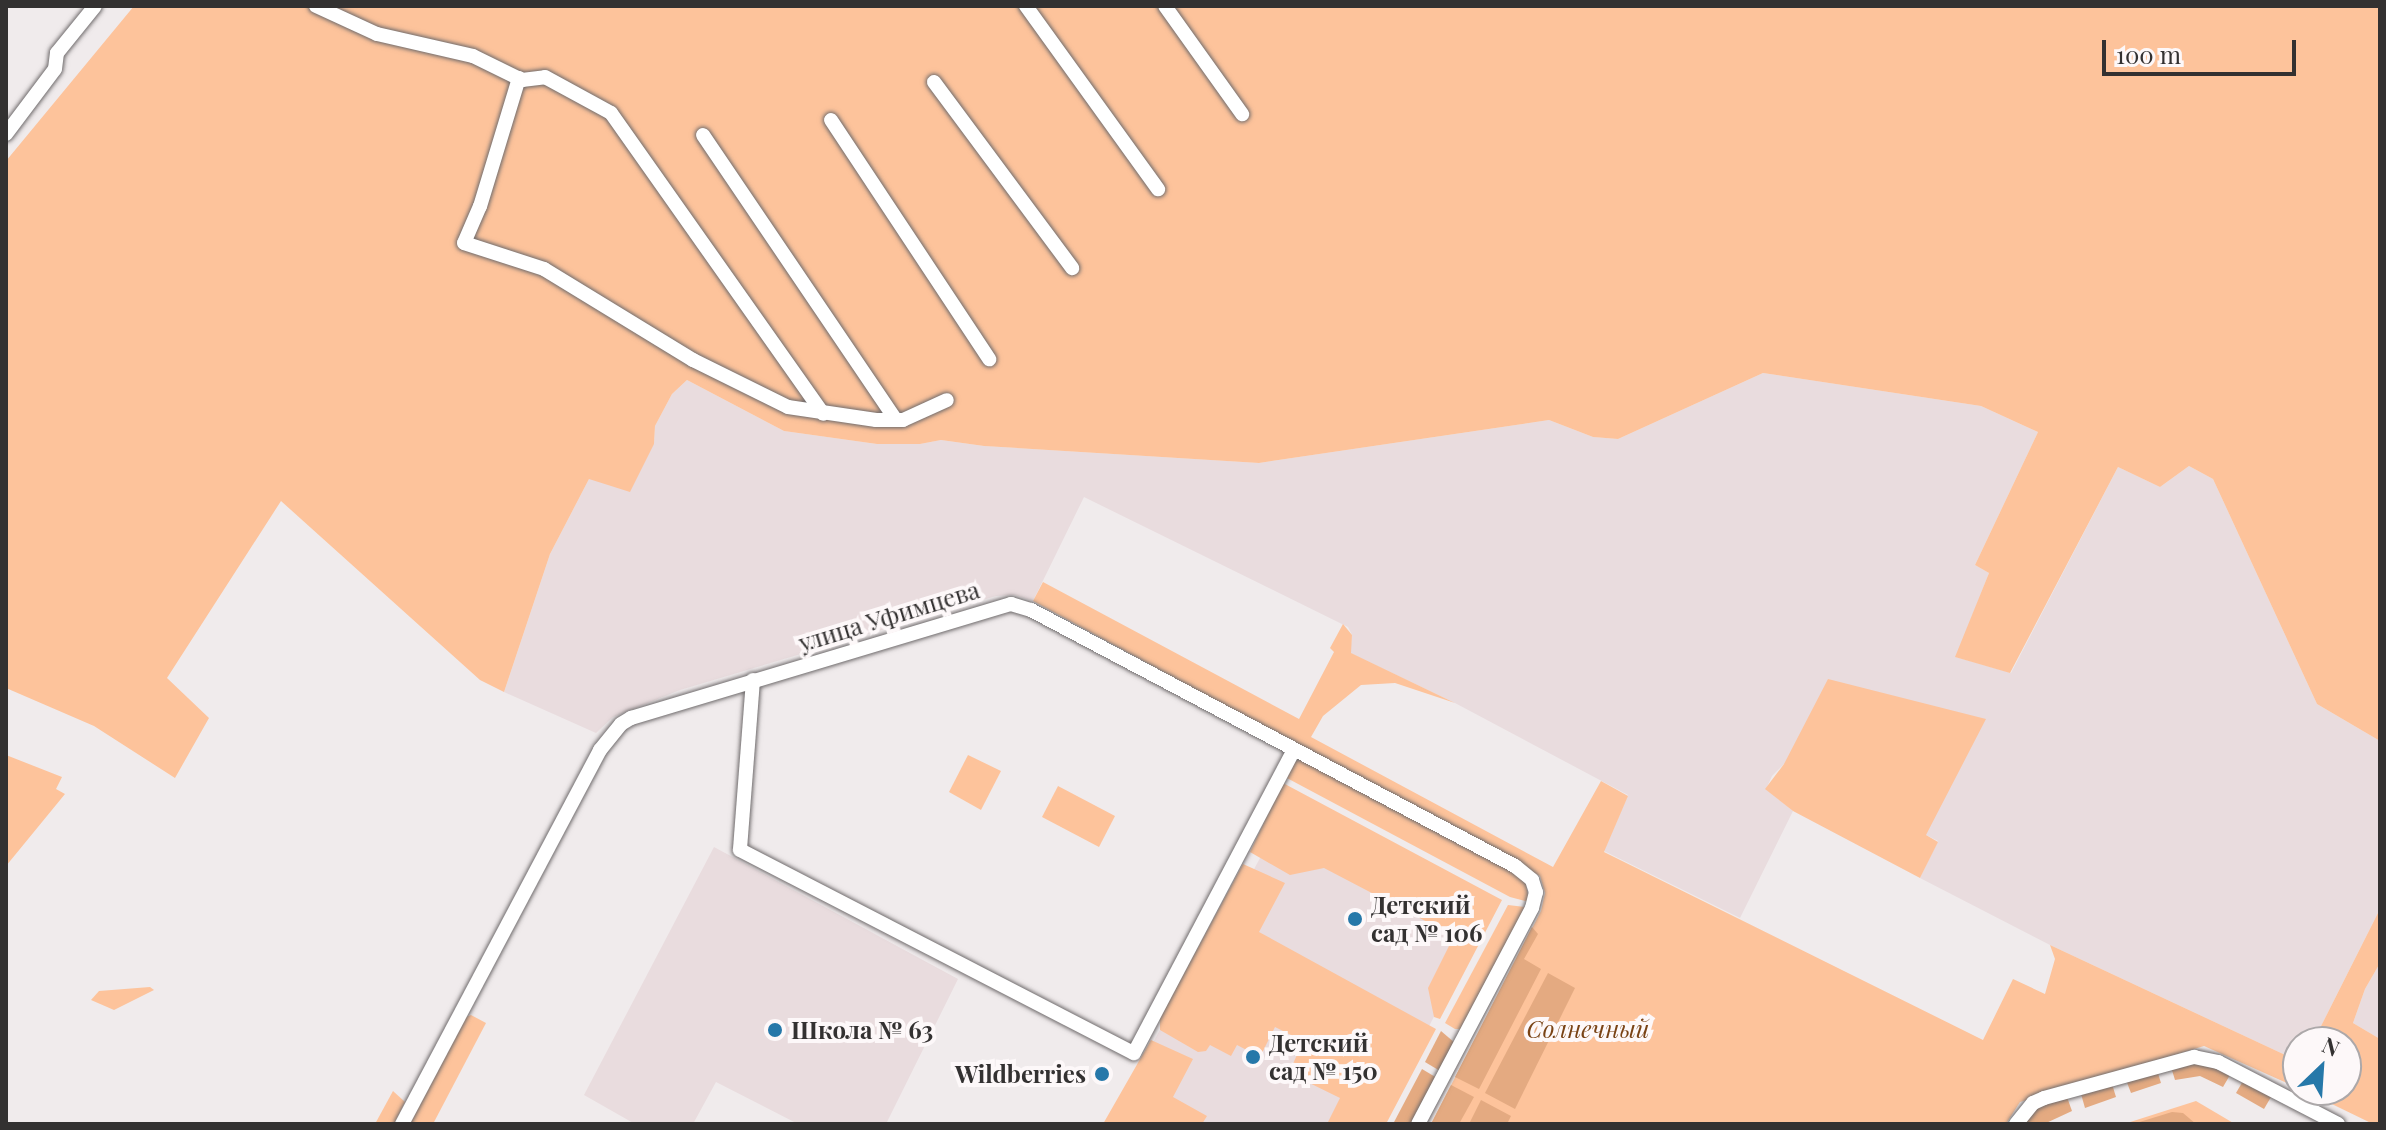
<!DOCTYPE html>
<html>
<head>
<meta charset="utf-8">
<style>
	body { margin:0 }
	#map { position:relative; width:2386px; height:1130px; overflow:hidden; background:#f0ebec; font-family:"Playfair Display",serif }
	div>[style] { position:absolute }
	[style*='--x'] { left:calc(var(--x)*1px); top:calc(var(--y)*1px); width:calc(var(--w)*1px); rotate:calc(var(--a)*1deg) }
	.built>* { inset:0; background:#e9dcde }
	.green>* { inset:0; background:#fdc39b }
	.forest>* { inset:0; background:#e4aa81 }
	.roads { filter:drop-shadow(0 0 2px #6f6b6c) drop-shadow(0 0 2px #6f6b6c) }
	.minor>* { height:14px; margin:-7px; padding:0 7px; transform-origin:7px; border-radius:7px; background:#fff }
	.dots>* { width:22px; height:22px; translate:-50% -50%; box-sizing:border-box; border:4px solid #fdf8f9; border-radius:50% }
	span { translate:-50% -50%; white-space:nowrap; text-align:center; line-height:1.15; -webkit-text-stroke:8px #fdf8f9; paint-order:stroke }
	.street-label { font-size:24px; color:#333131 }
	.poi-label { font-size:24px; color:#333131; font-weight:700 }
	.left { translate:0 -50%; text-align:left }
	.right { translate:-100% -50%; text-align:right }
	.park-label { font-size:24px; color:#794315; font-style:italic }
	.frame { position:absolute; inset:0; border:8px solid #333131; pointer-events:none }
	.north { position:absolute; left:2282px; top:1026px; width:80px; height:80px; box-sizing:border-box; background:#fdf8f9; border:2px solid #aca8a9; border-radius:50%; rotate:25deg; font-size:22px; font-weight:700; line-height:32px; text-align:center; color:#333131 }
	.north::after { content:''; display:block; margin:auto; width:28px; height:36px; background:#2678a9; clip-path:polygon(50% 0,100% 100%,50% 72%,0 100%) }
	.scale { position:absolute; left:2102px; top:40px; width:194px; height:36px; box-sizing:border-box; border:4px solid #333131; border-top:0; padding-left:10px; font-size:24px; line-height:28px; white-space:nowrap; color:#333131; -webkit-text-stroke:6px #fdf8f9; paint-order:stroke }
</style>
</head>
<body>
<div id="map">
	<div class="built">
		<div style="clip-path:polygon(1763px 373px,1981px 406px,2038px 432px,1975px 565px,1989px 573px,1956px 657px,2011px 673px,2118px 467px,2160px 487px,2189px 466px,2213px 479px,2317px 704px,2380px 741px,2380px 909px,2313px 1042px,2298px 1042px,2298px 1061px,2050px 945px,1920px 878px,1938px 841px,1784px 764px,1772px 776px,1766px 789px,1793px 811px,1740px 918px,1604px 851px,1628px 795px,1455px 703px,1350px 653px,1352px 635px,1348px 627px,1084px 497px,1033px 601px,1015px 595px,996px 596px,680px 690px,613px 717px,596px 733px,504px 692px,550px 554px,589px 479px,654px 444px,655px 426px,672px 394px,687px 380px,784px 431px,877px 444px,920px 444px,941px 440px,984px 446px,1259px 463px,1549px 420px,1593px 437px,1618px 439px)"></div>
		<div style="clip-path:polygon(1295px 793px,1493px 900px,1415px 1054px,1217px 938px)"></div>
		<div style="clip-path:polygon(714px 847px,958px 979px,886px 1124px,798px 1124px,716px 1082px,693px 1124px,635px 1124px,584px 1095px)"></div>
		<div style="clip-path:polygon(2380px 963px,2380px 1039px,2353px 1023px,2365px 989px)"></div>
		<div style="clip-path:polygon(1193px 970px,1403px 1078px,1379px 1124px,1108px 1124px)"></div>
	</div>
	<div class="green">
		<div style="clip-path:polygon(134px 6px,2380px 6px,2380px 741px,2317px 704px,2213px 479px,2189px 466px,2160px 487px,2118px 467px,2010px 673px,1955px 657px,1989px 573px,1975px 565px,2038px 432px,1981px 406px,1763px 373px,1618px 439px,1593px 437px,1549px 420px,1259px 463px,984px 446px,941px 440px,920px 444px,877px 444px,784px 431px,687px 380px,672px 394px,655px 426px,654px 444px,630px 492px,589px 479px,550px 554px,504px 692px,480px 680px,281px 501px,167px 678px,209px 718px,175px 778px,94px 726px,6px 688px,6px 161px)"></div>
		<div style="clip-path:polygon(1043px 582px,1299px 719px,1334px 652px,1330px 648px,1343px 624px,1352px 635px,1351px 653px,1455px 703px,1395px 683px,1361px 685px,1323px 716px,1311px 737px,1553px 867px,1601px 781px,1628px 796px,1604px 852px,1983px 1040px,2013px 979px,2045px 994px,2055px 959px,2050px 945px,2298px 1061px,2298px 1088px,2204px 1046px,2020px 1102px,2006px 1124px,1431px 1124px,1541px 911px,1545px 893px,1540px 876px,1033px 601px)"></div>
		<div style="clip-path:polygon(1828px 679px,1986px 719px,1926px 835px,1938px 842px,1920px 878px,1793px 811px,1765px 789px,1784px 764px)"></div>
		<div style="clip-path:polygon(6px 755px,62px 777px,56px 789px,65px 794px,6px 866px)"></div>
		<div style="clip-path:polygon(968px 755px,1001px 771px,981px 810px,949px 792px)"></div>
		<div style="clip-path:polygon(1303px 759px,1525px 879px,1529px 902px,1510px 897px,1285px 777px,1295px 761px)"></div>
		<div style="clip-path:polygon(1283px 783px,1502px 900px,1440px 1019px,1434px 1017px,1428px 988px,1454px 936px,1324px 868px,1290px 875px,1250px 852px)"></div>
		<div style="clip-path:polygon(1058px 786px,1115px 816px,1099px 847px,1042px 817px)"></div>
		<div style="clip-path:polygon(1243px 864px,1285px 883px,1259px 932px,1436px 1029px,1386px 1124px,1327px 1124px,1340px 1098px,1289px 1073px,1303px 1041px,1275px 1027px,1260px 1057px,1237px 1045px,1231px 1056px,1210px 1045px,1206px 1051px,1198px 1052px,1160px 1030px,1160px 1018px)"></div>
		<div style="clip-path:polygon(1508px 905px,1525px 907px,1463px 1029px,1455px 1029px,1445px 1023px)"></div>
		<div style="clip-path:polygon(2380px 909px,2380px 963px,2365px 989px,2353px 1023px,2380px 1039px,2380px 1124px,2373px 1124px,2303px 1090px,2346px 1090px,2346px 1042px,2313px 1042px)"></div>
		<div style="clip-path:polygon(150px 987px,154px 990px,114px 1010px,91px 1000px,99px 991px)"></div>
		<div style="clip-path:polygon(471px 1015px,486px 1023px,433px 1124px,409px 1124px,466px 1017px)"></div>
		<div style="clip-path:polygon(1151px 1040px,1193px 1059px,1173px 1097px,1207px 1116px,1202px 1124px,1103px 1124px)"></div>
		<div style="clip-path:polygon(393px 1091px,405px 1102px,394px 1124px,375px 1124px)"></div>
		<div style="clip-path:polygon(2196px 1101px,2235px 1124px,2124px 1124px)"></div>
	</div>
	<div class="forest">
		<div style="clip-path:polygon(1532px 927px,1538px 934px,1524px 959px,1541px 969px,1479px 1089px,1455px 1077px)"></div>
		<div style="clip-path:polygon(1548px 973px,1575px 988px,1515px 1109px,1485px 1093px)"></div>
		<div style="clip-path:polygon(1441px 1031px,1455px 1043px,1440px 1071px,1425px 1062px)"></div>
		<div style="clip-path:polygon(2204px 1063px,2230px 1075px,2223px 1087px,2200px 1076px,2175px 1080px,2171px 1067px)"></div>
		<div style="clip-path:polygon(1422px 1069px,1437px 1078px,1412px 1124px,1393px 1124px)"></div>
		<div style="clip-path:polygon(2157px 1070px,2161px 1083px,2131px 1093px,2126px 1080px)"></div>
		<div style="clip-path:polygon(2243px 1081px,2271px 1097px,2264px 1109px,2236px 1093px)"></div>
		<div style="clip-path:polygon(2112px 1084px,2116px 1097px,2085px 1108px,2081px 1094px)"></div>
		<div style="clip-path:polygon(1451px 1085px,1474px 1097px,1459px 1124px,1431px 1124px)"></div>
		<div style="clip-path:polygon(2067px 1097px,2072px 1111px,2044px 1124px,2024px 1124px,2038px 1106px)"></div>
		<div style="clip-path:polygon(1481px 1100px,1511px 1116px,1507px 1124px,1469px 1124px)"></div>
		<div style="clip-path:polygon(2172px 1112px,2183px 1113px,2196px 1124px,2133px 1124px)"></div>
	</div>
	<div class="roads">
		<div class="minor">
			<div style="--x:316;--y:6;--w:67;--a:24.7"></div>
			<div style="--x:377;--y:34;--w:98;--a:12.9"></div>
			<div style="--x:473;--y:56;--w:55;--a:26.1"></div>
			<div style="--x:522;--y:80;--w:23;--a:-7"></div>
			<div style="--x:545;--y:77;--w:75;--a:28.6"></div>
			<div style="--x:611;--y:113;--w:368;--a:54.8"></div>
			<div style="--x:1026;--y:6;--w:226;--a:54.2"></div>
			<div style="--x:1165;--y:6;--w:133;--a:54.5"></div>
			<div style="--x:519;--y:78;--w:134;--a:106.9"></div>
			<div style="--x:480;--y:206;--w:40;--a:113.4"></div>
			<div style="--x:464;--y:243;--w:84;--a:18"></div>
			<div style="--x:544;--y:269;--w:175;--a:31.4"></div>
			<div style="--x:693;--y:360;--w:106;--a:26.3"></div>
			<div style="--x:788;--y:407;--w:89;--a:8.4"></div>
			<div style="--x:876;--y:420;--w:27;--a:0"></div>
			<div style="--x:903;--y:420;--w:48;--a:-24.4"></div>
			<div style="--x:934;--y:82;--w:232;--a:53.4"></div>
			<div style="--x:831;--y:120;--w:287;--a:56.5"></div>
			<div style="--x:6;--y:134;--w:81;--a:-53"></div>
			<div style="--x:55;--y:69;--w:16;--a:-83"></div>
			<div style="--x:57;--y:53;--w:60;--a:-51"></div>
			<div style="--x:703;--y:135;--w:344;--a:55.9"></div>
			<div style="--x:753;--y:680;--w:170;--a:94.4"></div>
			<div style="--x:740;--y:850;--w:443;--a:27.3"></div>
			<div style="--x:1134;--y:1053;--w:343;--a:-62.2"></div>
			<div style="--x:402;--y:1124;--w:423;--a:-62.1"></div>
			<div style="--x:600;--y:750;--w:33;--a:-51"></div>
			<div style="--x:621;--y:724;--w:12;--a:-31"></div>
			<div style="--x:631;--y:718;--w:397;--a:-16.7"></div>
			<div style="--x:1011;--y:604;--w:21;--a:17"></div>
			<div style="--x:1031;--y:610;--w:548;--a:27.88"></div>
			<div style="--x:1515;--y:866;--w:22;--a:39"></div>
			<div style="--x:1532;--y:880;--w:13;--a:72"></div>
			<div style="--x:1536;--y:892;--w:16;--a:104"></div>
			<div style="--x:1532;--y:908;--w:244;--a:117.8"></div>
			<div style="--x:2016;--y:1124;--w:27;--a:-51"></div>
			<div style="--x:2033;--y:1103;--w:12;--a:-24"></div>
			<div style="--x:2044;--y:1098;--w:156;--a:-15.3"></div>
			<div style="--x:2194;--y:1057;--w:25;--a:12"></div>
			<div style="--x:2218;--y:1062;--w:135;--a:27.3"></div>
		</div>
	</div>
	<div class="dots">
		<div style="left:1355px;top:919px;background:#2678a9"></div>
		<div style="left:775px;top:1030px;background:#2678a9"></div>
		<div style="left:1253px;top:1057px;background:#2678a9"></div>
		<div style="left:1102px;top:1074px;background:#2678a9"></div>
	</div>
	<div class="street-label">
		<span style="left:889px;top:616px;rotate:-17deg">улица Уфимцева</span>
	</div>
	<div class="poi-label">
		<span class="left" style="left:1371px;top:919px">Детский<br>сад № 106</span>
		<span class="left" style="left:791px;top:1030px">Школа № 63</span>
		<span class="left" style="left:1269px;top:1057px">Детский<br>сад № 150</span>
		<span class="right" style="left:1086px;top:1074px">Wildberries</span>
	</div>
	<div class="park-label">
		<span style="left:1588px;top:1029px">Солнечный</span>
	</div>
	<div class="frame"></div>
	<div class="north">N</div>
	<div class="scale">100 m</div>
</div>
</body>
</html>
